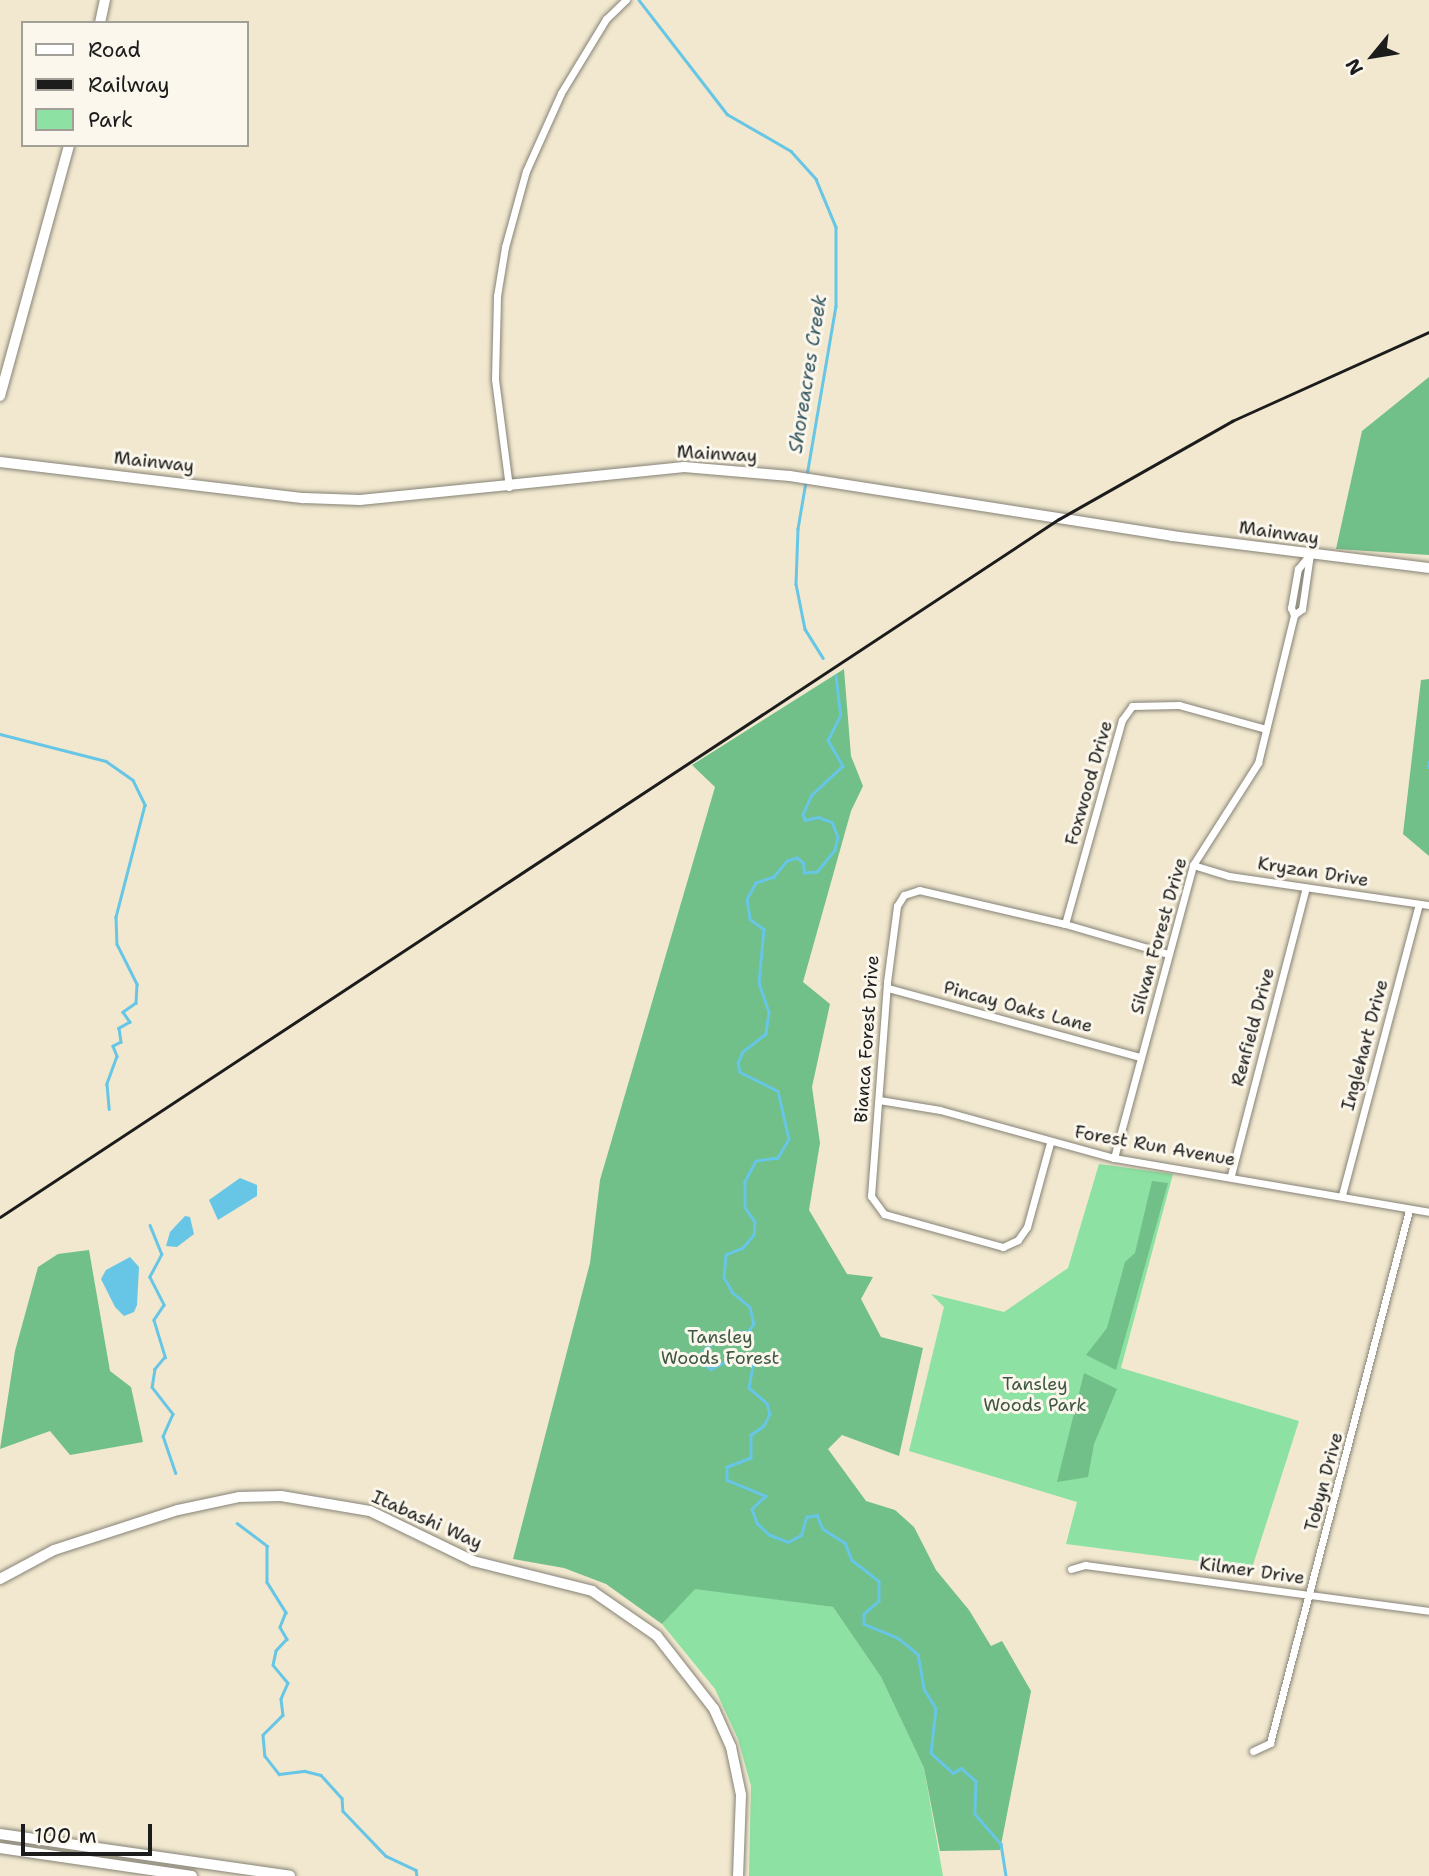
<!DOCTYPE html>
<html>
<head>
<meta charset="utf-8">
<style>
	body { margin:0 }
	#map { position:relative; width:1429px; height:1876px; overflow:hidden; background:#f1e8cf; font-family:"Shantell Sans",sans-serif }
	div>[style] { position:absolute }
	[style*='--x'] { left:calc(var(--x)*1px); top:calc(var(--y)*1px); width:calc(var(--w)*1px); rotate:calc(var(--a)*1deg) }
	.green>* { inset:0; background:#8ce1a3 }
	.forest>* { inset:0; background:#71bf89 }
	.water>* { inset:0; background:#67c6e5 }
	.stream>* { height:2.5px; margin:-1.25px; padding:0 1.25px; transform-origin:1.25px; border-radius:1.25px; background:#67c6e5 }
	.roads { filter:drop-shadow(0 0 2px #868276) drop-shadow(0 0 2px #868276) }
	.street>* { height:7px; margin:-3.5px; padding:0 3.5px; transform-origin:3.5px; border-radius:3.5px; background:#fff }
	.secondary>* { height:10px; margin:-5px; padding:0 5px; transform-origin:5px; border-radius:5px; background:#fff }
	.rail>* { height:2.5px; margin:-1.25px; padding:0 1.25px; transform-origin:1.25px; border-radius:1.25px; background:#1c1c1c }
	span { translate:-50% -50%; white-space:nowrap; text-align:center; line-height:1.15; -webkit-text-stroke:6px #fbf7ec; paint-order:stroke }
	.street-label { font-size:18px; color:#1c1c1c }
	.park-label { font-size:18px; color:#3e5744 }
	.water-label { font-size:19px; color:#365862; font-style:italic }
	.legend { position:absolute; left:21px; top:21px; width:228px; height:126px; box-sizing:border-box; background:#fbf7ec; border:2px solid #a29f99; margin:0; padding:9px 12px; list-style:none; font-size:21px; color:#1c1c1c }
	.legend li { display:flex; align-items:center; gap:14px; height:35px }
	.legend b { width:35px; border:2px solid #a29f99 }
	.north { position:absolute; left:1338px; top:21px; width:70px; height:70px; -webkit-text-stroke:5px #fbf7ec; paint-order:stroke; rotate:240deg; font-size:19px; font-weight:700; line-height:28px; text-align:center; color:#1c1c1c }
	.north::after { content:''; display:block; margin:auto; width:24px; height:32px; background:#1c1c1c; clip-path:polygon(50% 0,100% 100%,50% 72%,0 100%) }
	.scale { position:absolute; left:21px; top:1824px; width:131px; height:32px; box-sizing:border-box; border:4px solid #1c1c1c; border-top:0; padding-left:9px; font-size:21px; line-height:24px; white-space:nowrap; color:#1c1c1c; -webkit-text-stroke:5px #fbf7ec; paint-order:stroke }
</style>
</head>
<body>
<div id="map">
	<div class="green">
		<div style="clip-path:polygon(1099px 1164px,1173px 1174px,1121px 1368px,1299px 1421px,1252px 1568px,1066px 1544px,1077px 1502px,909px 1451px,944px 1307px,931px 1294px,1004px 1312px,1068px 1268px)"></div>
		<div style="clip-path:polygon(694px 1588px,833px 1607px,881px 1677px,924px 1768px,943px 1876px,749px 1876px,751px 1786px,738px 1739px,715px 1689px,662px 1624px)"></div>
	</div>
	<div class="forest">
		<div style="clip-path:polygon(1429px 377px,1429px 555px,1336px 549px,1362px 431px)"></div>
		<div style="clip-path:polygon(844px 669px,851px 756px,863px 786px,851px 811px,803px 982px,830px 1004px,812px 1087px,820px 1143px,809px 1210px,847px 1274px,873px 1277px,861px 1299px,881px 1337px,923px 1348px,899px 1456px,842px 1435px,828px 1449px,866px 1501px,895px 1510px,914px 1527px,936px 1570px,969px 1610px,991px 1646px,1002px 1641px,1031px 1691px,1000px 1850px,940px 1851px,924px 1768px,881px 1677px,833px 1607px,695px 1589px,662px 1624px,606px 1584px,564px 1568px,513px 1559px,590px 1263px,600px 1180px,715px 787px,692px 765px)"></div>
		<div style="clip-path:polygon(1429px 679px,1429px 856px,1403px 834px,1421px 680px)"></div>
		<div style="clip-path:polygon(1152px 1181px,1168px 1183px,1116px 1370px,1086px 1355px,1107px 1328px,1125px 1262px,1135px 1253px)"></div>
		<div style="clip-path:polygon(89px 1250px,110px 1371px,131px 1387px,143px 1442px,70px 1455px,50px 1431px,0 1449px,15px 1351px,38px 1267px,58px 1254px)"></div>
		<div style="clip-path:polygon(1084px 1373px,1117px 1389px,1094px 1444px,1088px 1477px,1057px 1482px)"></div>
	</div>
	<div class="water">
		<div style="clip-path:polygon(240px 1178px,257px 1185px,257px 1196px,218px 1220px,209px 1200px)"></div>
		<div style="clip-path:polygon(185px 1216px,190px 1217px,194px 1234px,177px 1247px,166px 1246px,170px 1232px)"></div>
		<div style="clip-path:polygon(130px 1257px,139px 1267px,137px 1305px,134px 1312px,124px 1316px,115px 1307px,101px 1279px,106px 1270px)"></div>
	</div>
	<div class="stream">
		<div style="--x:639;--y:0;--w:144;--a:52.3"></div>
		<div style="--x:727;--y:114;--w:74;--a:30"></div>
		<div style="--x:791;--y:151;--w:38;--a:48"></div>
		<div style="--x:816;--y:179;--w:52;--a:67.4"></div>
		<div style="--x:836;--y:227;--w:79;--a:90"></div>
		<div style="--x:836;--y:306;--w:172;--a:99.7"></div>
		<div style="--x:806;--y:482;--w:48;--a:99.7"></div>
		<div style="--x:798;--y:529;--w:55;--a:92.1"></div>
		<div style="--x:796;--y:584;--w:46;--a:78.7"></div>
		<div style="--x:805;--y:629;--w:34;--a:58"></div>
		<div style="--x:836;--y:676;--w:39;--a:83"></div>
		<div style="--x:841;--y:715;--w:28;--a:117"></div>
		<div style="--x:828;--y:740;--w:30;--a:60"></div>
		<div style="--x:843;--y:766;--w:42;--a:136.9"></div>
		<div style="--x:812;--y:795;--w:21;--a:115"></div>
		<div style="--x:803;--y:814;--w:6;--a:72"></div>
		<div style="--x:805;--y:820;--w:13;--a:-13"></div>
		<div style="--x:818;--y:817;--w:15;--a:20"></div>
		<div style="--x:832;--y:822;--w:16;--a:68"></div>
		<div style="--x:838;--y:837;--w:13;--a:103"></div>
		<div style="--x:835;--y:850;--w:28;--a:129"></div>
		<div style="--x:817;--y:872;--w:13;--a:176"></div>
		<div style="--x:804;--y:873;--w:10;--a:-96"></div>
		<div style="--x:803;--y:863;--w:8;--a:-140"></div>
		<div style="--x:797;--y:858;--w:10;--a:163"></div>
		<div style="--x:787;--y:861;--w:21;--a:129"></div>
		<div style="--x:774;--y:877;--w:19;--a:162"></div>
		<div style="--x:756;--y:883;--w:18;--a:119"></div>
		<div style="--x:747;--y:899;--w:20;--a:81"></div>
		<div style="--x:750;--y:919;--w:17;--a:36"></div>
		<div style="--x:764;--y:929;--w:54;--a:95.3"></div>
		<div style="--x:759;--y:983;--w:31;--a:71"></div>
		<div style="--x:769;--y:1012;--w:22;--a:98"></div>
		<div style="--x:766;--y:1034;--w:29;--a:142"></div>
		<div style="--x:743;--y:1052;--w:12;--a:114"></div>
		<div style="--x:738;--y:1063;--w:9;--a:77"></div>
		<div style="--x:740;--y:1072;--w:42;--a:26.6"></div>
		<div style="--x:778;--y:1091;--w:49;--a:77.1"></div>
		<div style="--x:789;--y:1139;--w:22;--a:120"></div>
		<div style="--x:778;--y:1158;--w:22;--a:172"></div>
		<div style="--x:756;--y:1161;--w:24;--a:118"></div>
		<div style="--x:745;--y:1182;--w:25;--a:90"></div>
		<div style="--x:745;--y:1207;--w:18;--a:56"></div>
		<div style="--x:755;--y:1222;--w:13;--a:94"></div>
		<div style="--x:754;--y:1235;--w:17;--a:130"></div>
		<div style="--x:743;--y:1248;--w:18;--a:158"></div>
		<div style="--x:726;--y:1255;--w:22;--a:95"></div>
		<div style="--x:724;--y:1277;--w:18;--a:61"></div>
		<div style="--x:733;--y:1293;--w:22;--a:39"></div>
		<div style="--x:750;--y:1307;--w:17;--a:77"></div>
		<div style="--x:754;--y:1324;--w:10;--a:127"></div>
		<div style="--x:748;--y:1332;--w:25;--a:175"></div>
		<div style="--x:723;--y:1334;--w:27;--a:138"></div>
		<div style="--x:703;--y:1352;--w:9;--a:108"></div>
		<div style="--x:700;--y:1361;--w:14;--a:36"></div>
		<div style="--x:711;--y:1369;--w:28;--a:-27"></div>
		<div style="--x:736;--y:1356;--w:18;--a:13"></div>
		<div style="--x:754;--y:1360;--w:28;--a:100"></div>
		<div style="--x:749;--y:1388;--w:23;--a:40"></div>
		<div style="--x:767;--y:1403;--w:11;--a:75"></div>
		<div style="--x:770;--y:1414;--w:13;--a:117"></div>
		<div style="--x:764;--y:1426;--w:16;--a:145"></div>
		<div style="--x:751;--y:1435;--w:23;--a:90"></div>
		<div style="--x:751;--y:1458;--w:26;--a:159"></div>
		<div style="--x:727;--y:1467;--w:13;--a:90"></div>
		<div style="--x:727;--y:1480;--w:42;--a:22.3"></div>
		<div style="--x:766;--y:1496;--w:19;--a:137"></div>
		<div style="--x:752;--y:1509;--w:15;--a:70"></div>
		<div style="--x:757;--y:1523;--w:18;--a:43"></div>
		<div style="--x:770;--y:1535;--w:19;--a:21"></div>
		<div style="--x:788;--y:1542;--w:15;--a:-28"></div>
		<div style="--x:801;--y:1535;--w:19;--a:-74"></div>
		<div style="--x:806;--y:1517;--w:11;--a:-10"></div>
		<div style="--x:817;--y:1515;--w:15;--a:67"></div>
		<div style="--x:823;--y:1529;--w:26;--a:32"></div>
		<div style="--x:845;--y:1543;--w:18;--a:68"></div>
		<div style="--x:852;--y:1560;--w:34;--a:38"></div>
		<div style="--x:879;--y:1581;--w:20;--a:90"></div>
		<div style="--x:879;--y:1601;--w:20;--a:139"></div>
		<div style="--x:864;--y:1614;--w:10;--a:90"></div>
		<div style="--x:864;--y:1624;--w:37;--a:22"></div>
		<div style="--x:898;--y:1638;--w:26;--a:39"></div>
		<div style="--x:918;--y:1654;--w:36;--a:80"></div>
		<div style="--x:924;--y:1689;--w:22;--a:58"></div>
		<div style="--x:936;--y:1708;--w:45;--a:96.3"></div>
		<div style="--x:931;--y:1753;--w:30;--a:42"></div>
		<div style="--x:953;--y:1773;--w:9;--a:-32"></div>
		<div style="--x:961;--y:1768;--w:20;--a:41"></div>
		<div style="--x:976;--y:1781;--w:33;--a:92"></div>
		<div style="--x:975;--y:1814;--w:40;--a:49"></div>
		<div style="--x:1001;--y:1844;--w:32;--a:81"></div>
		<div style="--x:0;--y:734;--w:109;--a:14.3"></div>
		<div style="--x:106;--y:761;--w:33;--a:35"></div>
		<div style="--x:133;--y:780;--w:28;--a:64"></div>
		<div style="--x:145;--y:805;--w:116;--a:104.5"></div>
		<div style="--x:116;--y:917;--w:27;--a:88"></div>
		<div style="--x:117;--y:944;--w:45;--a:63.4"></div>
		<div style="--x:137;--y:984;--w:19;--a:93"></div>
		<div style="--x:136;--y:1003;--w:16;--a:145"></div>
		<div style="--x:123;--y:1012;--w:12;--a:55"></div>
		<div style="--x:130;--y:1022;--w:13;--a:151"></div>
		<div style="--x:119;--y:1028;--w:14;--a:82"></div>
		<div style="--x:121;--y:1042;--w:9;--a:153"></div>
		<div style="--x:113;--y:1046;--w:11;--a:68"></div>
		<div style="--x:117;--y:1056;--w:30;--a:110"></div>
		<div style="--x:107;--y:1084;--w:25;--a:85"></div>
		<div style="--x:1429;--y:762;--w:5;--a:90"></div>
		<div style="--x:150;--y:1225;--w:31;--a:68"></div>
		<div style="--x:162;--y:1254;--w:26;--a:118"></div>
		<div style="--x:150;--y:1277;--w:31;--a:63"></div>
		<div style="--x:164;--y:1305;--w:18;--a:124"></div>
		<div style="--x:154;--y:1320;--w:39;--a:73"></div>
		<div style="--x:165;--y:1357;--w:16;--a:130"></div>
		<div style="--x:155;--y:1369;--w:18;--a:99"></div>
		<div style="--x:152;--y:1387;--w:34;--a:52"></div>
		<div style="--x:173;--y:1414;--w:24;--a:114"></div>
		<div style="--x:163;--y:1436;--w:39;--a:71"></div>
		<div style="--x:237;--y:1523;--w:38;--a:37"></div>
		<div style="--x:267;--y:1546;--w:36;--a:90"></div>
		<div style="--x:267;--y:1582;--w:36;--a:58"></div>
		<div style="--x:286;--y:1612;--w:16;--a:112"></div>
		<div style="--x:280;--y:1627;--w:14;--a:60"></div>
		<div style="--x:287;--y:1639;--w:16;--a:133"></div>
		<div style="--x:276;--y:1651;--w:14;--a:102"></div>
		<div style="--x:273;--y:1665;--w:23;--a:50"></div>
		<div style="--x:288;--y:1683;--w:17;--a:114"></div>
		<div style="--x:281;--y:1699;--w:16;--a:83"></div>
		<div style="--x:283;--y:1715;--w:28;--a:135"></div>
		<div style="--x:263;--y:1735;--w:21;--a:85"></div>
		<div style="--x:265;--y:1756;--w:23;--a:52"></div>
		<div style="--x:279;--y:1774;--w:26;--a:-7"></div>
		<div style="--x:305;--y:1771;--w:16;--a:14"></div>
		<div style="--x:321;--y:1775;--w:31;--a:48"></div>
		<div style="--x:342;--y:1798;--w:13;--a:86"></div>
		<div style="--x:343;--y:1811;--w:62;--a:46.3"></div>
		<div style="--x:386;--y:1856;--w:33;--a:25"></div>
		<div style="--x:416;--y:1870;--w:6;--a:81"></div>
	</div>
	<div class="roads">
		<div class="street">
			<div style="--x:509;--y:487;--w:109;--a:-97.4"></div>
			<div style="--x:495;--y:379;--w:83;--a:-88.6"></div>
			<div style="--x:497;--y:296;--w:50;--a:-80.7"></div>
			<div style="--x:505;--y:247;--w:79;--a:-74.6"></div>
			<div style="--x:526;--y:171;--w:85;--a:-65.8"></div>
			<div style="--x:561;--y:93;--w:87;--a:-58.7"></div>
			<div style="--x:606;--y:19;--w:28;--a:-44"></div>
			<div style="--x:1294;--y:615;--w:10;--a:-37"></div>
			<div style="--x:1302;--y:609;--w:56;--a:-81.7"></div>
			<div style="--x:1193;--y:865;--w:38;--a:17"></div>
			<div style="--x:1229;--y:876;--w:202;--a:8.3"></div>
			<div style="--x:1065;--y:924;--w:212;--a:-74.4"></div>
			<div style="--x:1122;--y:720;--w:17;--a:-54"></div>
			<div style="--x:1132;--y:706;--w:47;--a:-1.2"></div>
			<div style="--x:1179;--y:705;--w:90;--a:15.4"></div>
			<div style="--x:888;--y:988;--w:262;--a:15.3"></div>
			<div style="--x:879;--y:1100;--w:62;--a:9.3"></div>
			<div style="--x:940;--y:1110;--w:180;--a:15.4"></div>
			<div style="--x:1114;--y:1158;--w:320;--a:9.7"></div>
			<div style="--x:1050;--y:1143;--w:87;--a:105.3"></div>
			<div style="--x:1027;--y:1227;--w:16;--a:125"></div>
			<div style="--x:1018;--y:1240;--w:17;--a:155"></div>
			<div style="--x:1003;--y:1247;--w:123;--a:-164.5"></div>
			<div style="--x:884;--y:1214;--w:22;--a:-126"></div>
			<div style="--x:871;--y:1196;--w:215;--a:-85.7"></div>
			<div style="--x:887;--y:982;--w:77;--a:-82.5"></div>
			<div style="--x:897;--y:906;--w:13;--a:-58"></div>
			<div style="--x:904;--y:895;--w:16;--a:-18"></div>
			<div style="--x:919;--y:890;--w:150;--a:13.1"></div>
			<div style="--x:1065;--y:924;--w:107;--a:16.2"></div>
			<div style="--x:1114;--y:1158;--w:303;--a:-74.9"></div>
			<div style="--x:1193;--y:865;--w:121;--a:-57.5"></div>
			<div style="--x:1258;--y:763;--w:152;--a:-76.3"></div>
			<div style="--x:1294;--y:615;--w:8;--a:-113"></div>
			<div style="--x:1291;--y:608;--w:40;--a:-80"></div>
			<div style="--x:1298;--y:569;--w:19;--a:-51"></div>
			<div style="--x:1231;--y:1175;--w:297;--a:-75.4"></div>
			<div style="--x:1342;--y:1195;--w:301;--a:-75.2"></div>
			<div style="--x:1071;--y:1569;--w:15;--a:-16"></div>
			<div style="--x:1085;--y:1565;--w:347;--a:7.6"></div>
			<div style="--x:1253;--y:1751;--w:19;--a:-25"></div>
			<div style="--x:1270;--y:1743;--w:551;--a:-75.38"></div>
		</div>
		<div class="secondary">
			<div style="--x:100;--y:23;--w:24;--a:-78"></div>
			<div style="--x:0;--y:396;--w:260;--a:-74.6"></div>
			<div style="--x:0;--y:462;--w:306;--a:6.8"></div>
			<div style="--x:304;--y:498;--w:56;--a:2"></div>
			<div style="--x:360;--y:500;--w:326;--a:-5.8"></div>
			<div style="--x:684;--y:467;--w:106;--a:4.9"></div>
			<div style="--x:790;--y:476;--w:387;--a:8.9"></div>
			<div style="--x:1172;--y:536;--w:259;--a:7.1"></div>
			<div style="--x:0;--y:1579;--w:61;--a:-28.2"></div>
			<div style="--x:54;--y:1550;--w:130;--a:-17.9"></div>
			<div style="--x:178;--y:1510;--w:62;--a:-12"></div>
			<div style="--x:239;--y:1497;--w:42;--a:-1.4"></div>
			<div style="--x:281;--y:1496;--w:90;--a:9.6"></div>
			<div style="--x:370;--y:1511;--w:114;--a:25.9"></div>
			<div style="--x:473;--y:1561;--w:123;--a:14.1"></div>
			<div style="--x:592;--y:1591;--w:79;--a:34.7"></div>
			<div style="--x:657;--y:1636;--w:93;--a:52"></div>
			<div style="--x:714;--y:1709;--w:42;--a:65.9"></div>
			<div style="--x:731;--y:1747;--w:49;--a:78.2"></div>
			<div style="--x:741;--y:1795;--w:81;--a:92.1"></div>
			<div style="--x:0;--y:1834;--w:293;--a:8.2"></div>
			<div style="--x:0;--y:1848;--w:194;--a:8.3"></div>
		</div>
	</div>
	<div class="rail">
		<div style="--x:0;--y:1217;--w:1268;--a:-33.39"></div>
		<div style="--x:1059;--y:519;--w:199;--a:-29.5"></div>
		<div style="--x:1232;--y:421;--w:216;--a:-24.3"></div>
	</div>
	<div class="street-label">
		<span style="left:717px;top:454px;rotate:3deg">Mainway</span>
		<span style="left:154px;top:462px;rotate:6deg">Mainway</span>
		<span style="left:1279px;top:533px;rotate:8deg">Mainway</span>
		<span style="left:1089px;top:783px;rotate:-74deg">Foxwood Drive</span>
		<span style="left:1313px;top:872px;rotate:9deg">Kryzan Drive</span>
		<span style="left:1159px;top:936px;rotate:-74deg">Silvan Forest Drive</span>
		<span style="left:1018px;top:1007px;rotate:15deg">Pincay Oaks Lane</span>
		<span style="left:1253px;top:1027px;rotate:-75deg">Renfield Drive</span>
		<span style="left:867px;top:1039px;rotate:-86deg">Bianca Forest Drive</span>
		<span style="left:1365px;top:1045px;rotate:-75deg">Inglehart Drive</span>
		<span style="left:1155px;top:1146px;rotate:10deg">Forest Run Avenue</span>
		<span style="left:1324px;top:1482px;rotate:-75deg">Tobyn Drive</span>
		<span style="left:427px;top:1520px;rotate:24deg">Itabashi Way</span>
		<span style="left:1252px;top:1571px;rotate:8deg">Kilmer Drive</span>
	</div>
	<div class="park-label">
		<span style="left:720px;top:1348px">Tansley<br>Woods Forest</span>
		<span style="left:1035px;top:1395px">Tansley<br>Woods Park</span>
	</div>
	<div class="water-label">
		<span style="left:808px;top:374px;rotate:-81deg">Shoreacres Creek</span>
	</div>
	<ul class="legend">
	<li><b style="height:9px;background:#fff"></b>Road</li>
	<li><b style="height:9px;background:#1c1c1c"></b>Railway</li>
	<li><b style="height:19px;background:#8ce1a3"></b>Park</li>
	</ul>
	<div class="north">N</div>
	<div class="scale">100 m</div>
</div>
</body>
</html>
